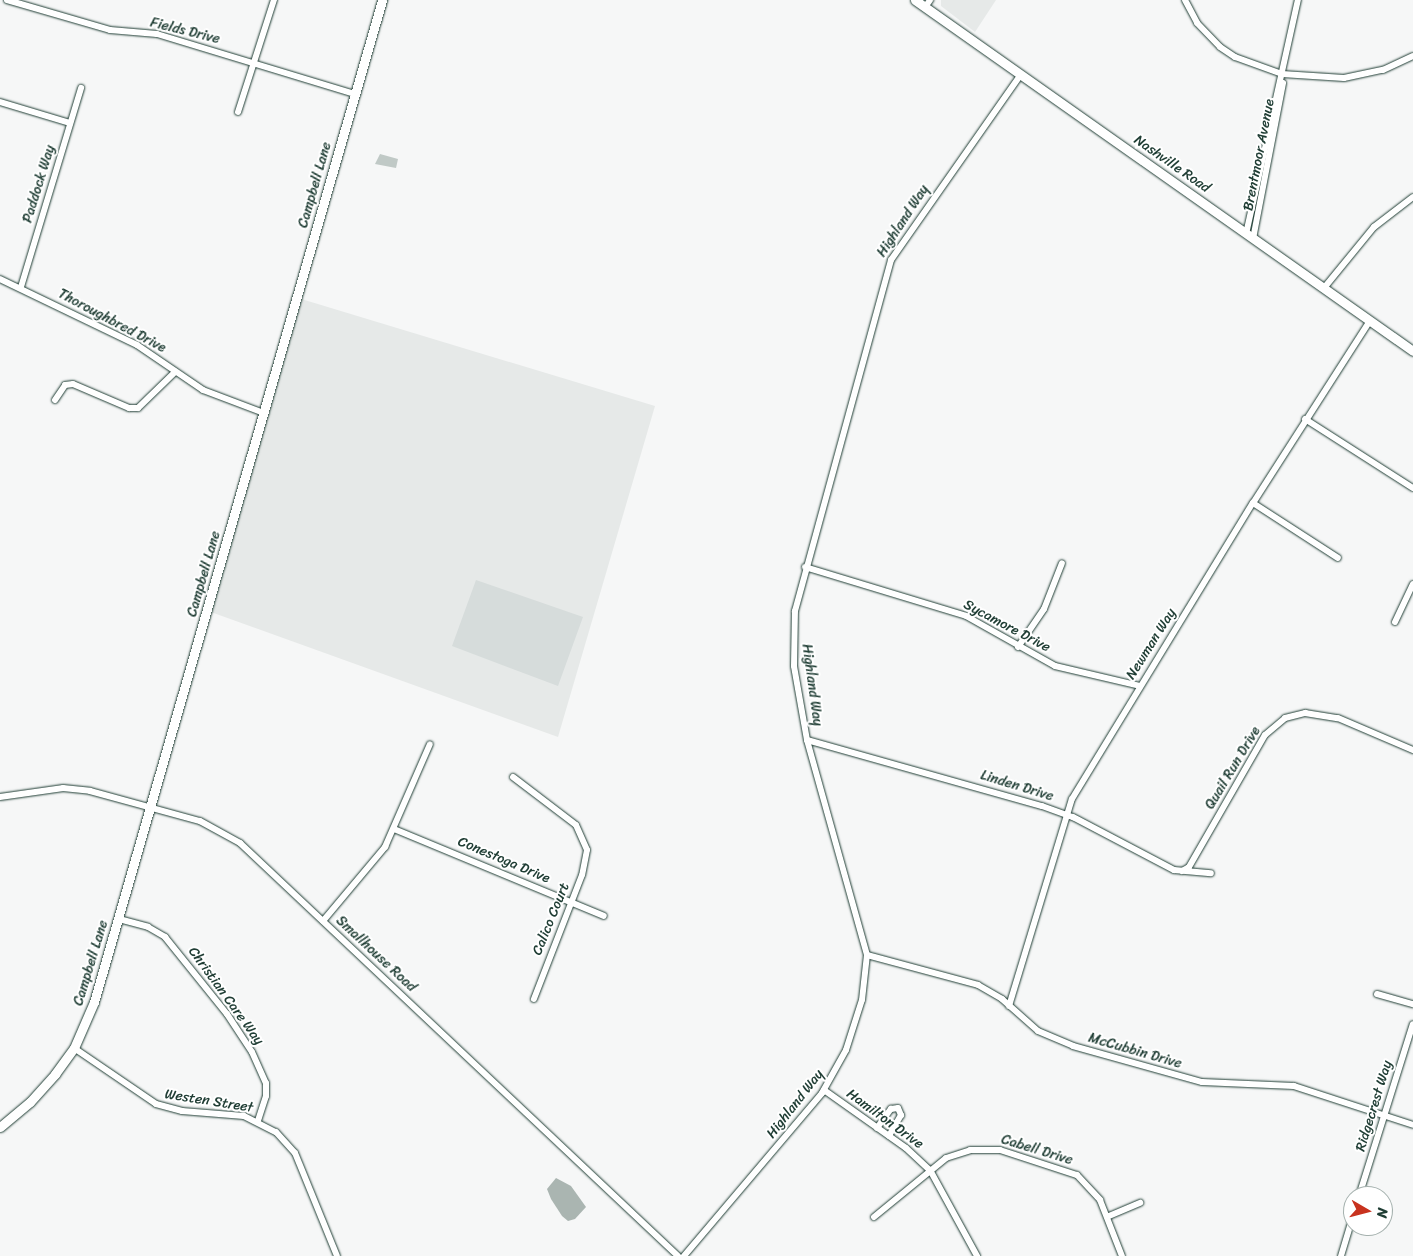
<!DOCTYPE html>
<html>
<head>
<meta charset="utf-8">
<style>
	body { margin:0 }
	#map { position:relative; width:1413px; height:1256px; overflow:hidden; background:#f6f7f7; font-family:Sriracha,sans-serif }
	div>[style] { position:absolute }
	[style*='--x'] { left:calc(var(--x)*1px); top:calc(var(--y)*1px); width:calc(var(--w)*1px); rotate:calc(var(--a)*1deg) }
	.built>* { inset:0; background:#e6e9e8 }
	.green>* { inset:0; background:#d6dcdb }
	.water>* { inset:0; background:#aab5b1 }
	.building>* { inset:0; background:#c0c9c6 }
	.roads { filter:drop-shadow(0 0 1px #1f3d34) drop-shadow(0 0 1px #1f3d34) }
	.minor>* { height:6px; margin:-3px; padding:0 3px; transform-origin:3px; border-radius:3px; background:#fff }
	.major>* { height:9px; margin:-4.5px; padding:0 4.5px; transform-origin:4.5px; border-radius:4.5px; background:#fff }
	span { translate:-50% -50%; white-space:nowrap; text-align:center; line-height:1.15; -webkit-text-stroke:4px #fff; paint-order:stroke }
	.street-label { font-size:14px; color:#1f3d34 }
	.north { position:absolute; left:1343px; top:1186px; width:50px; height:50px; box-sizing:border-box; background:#fff; border:1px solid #a5b1ae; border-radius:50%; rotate:98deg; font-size:14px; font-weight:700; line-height:20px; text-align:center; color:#1f3d34 }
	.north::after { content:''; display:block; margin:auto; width:18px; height:22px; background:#c8321e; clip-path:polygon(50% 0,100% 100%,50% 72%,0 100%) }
</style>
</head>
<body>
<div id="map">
	<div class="built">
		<div style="clip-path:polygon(941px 0,996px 0,975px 32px,941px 6px)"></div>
		<div style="clip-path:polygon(298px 298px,655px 406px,558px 737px,208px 611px)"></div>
	</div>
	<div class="green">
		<div style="clip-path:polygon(476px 580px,583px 617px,558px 686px,452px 646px)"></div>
	</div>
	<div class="water">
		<div style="clip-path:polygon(556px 1178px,571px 1186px,586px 1207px,575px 1219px,568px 1221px,562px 1216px,551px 1199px,547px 1189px)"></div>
	</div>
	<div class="building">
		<div style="clip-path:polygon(380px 154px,398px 159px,396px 168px,375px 164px)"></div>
	</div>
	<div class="roads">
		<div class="minor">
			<div style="--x:7;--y:0;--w:107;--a:16.2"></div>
			<div style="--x:110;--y:30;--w:47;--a:4.9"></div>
			<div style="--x:157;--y:34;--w:207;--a:16.9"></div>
			<div style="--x:1185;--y:0;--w:26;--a:62"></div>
			<div style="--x:1197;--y:23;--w:33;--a:46"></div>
			<div style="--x:1220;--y:47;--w:18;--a:34"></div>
			<div style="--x:1235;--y:57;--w:50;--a:19.9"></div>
			<div style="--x:1282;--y:74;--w:62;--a:3.7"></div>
			<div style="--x:1344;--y:78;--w:40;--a:-12"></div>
			<div style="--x:1383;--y:70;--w:33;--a:-25"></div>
			<div style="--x:925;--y:7;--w:9;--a:-54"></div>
			<div style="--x:0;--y:102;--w:73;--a:16.7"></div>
			<div style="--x:238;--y:112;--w:118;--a:-72.2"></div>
			<div style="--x:1246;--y:234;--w:240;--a:-77.5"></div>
			<div style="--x:1253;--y:239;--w:159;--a:-79.1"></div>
			<div style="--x:0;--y:279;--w:152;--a:25.7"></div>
			<div style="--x:137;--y:345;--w:80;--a:34.3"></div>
			<div style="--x:203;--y:390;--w:65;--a:20.7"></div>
			<div style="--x:21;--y:287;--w:208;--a:-73.2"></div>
			<div style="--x:1324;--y:288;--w:79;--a:-50.7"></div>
			<div style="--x:1374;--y:227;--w:49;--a:-37.6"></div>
			<div style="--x:55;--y:400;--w:18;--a:-56"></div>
			<div style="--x:65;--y:385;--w:8;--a:-7"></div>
			<div style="--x:73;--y:384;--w:61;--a:23.2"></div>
			<div style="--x:129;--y:408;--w:9;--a:0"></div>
			<div style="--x:138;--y:408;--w:52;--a:-44.2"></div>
			<div style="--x:1305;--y:419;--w:128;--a:32.6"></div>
			<div style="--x:1253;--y:503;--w:101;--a:32.9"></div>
			<div style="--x:805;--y:567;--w:168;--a:16.9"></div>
			<div style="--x:966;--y:616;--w:102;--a:29.3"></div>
			<div style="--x:1055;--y:666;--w:87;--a:13.2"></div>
			<div style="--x:1395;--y:622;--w:42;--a:-64.7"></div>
			<div style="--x:1018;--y:647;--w:46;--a:-55.6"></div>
			<div style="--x:1044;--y:609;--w:49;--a:-68.6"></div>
			<div style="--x:807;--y:740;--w:244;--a:15.7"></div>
			<div style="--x:1042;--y:806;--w:33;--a:20"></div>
			<div style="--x:1073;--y:817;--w:114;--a:27.7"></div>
			<div style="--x:1174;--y:870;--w:37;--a:5"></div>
			<div style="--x:513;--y:777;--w:79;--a:37.3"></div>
			<div style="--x:576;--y:825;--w:27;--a:66"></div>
			<div style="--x:587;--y:850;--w:25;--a:101"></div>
			<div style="--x:582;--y:875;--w:133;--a:111.2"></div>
			<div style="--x:0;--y:797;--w:64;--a:-8.1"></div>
			<div style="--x:63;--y:788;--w:27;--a:6"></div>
			<div style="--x:90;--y:791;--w:114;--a:15.3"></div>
			<div style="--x:200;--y:821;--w:46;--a:28.8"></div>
			<div style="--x:240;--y:843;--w:602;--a:43.32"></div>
			<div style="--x:394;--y:829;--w:227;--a:22.5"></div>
			<div style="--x:1182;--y:871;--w:8;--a:-30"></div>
			<div style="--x:1189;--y:867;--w:152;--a:-60.1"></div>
			<div style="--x:1265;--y:735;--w:26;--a:-40"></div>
			<div style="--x:1285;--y:718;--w:21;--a:-14"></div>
			<div style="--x:1305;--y:713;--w:33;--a:9"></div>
			<div style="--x:1338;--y:718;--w:82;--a:23.1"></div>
			<div style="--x:119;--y:919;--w:30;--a:15"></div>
			<div style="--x:148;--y:927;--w:20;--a:30"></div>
			<div style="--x:165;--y:937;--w:99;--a:51.2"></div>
			<div style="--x:227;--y:1014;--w:45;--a:56.7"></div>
			<div style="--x:252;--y:1052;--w:34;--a:66"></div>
			<div style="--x:266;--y:1083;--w:13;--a:90"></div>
			<div style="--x:266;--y:1096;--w:26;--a:108"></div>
			<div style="--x:323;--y:921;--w:97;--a:-50"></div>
			<div style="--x:385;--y:847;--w:112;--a:-66.4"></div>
			<div style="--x:867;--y:955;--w:115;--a:15.1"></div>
			<div style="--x:978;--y:985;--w:28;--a:30"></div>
			<div style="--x:1002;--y:999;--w:48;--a:41.6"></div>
			<div style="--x:1038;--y:1031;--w:38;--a:23"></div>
			<div style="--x:1073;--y:1046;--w:134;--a:15.6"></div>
			<div style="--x:1202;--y:1082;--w:92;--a:2.5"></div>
			<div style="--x:1294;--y:1086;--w:125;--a:18.1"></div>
			<div style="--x:1377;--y:994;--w:37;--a:16"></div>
			<div style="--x:1009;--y:1006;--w:216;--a:-73.1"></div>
			<div style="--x:1072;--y:799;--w:347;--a:-58.6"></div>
			<div style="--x:1253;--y:503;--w:216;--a:-57.3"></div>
			<div style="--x:74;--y:1048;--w:99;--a:34.3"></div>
			<div style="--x:156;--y:1104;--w:27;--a:15"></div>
			<div style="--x:182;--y:1111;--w:62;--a:4.6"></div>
			<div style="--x:244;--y:1116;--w:36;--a:27"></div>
			<div style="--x:276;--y:1132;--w:28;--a:48"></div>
			<div style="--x:295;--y:1153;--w:111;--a:67.8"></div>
			<div style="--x:824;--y:1090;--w:100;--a:35.3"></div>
			<div style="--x:906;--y:1148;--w:33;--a:43"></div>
			<div style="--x:930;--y:1170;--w:98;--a:61.3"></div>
			<div style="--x:877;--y:1128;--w:24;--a:-54"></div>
			<div style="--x:891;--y:1109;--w:7;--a:-8"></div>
			<div style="--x:898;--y:1108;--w:8;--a:67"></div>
			<div style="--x:901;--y:1115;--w:24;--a:120"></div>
			<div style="--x:1359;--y:1196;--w:180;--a:-72.6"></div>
			<div style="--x:1109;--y:1216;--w:34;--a:-23"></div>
			<div style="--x:874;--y:1217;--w:93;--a:-39.3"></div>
			<div style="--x:946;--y:1158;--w:25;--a:-18"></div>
			<div style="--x:970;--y:1150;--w:30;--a:0"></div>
			<div style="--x:1000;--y:1150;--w:81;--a:18"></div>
			<div style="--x:1077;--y:1175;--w:34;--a:47"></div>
			<div style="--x:1100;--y:1200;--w:60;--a:68.6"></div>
			<div style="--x:684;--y:1256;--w:214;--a:-49.7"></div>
			<div style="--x:822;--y:1093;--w:49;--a:-60.8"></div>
			<div style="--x:846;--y:1050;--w:52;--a:-72.3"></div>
			<div style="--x:862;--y:1000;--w:45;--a:-83.7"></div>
			<div style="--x:867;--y:955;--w:223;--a:-105.6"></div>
			<div style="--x:807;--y:740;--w:75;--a:-100"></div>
			<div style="--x:794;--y:666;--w:55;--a:-89"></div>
			<div style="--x:795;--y:611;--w:364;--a:-74.7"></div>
			<div style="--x:891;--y:260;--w:227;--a:-55"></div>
			<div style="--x:1341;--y:1256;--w:42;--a:-73.3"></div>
		</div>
		<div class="major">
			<div style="--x:915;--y:0;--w:609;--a:35.18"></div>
			<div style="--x:0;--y:1127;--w:39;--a:-40"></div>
			<div style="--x:30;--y:1102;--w:38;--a:-48"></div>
			<div style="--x:55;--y:1074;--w:32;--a:-54"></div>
			<div style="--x:74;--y:1048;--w:50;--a:-66.5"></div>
			<div style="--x:94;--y:1002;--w:1043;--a:-73.96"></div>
		</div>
	</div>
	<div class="street-label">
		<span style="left:185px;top:31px;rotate:14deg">Fields Drive</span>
		<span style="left:1259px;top:155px;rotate:-79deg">Brentmoor Avenue</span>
		<span style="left:1172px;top:164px;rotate:35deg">Nashville Road</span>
		<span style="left:39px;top:184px;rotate:-73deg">Paddock Way</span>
		<span style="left:315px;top:185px;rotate:-74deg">Campbell Lane</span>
		<span style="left:903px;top:221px;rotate:-57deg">Highland Way</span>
		<span style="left:112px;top:321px;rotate:28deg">Thoroughbred Drive</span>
		<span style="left:204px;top:574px;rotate:-74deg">Campbell Lane</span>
		<span style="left:1007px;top:626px;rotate:28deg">Sycamore Drive</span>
		<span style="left:1151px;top:644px;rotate:-58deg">Newman Way</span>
		<span style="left:812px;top:685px;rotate:82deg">Highland Way</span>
		<span style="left:1233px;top:768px;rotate:-59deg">Quail Run Drive</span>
		<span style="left:1017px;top:786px;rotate:17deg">Linden Drive</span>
		<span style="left:504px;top:860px;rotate:23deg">Conestoga Drive</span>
		<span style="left:551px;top:919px;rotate:-68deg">Calico Court</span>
		<span style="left:376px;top:954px;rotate:43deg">Smallhouse Road</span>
		<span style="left:91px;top:963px;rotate:-73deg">Campbell Lane</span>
		<span style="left:226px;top:996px;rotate:54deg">Christian Care Way</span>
		<span style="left:1135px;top:1051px;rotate:16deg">McCubbin Drive</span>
		<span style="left:209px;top:1101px;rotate:9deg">Westen Street</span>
		<span style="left:795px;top:1104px;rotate:-52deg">Highland Way</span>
		<span style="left:1374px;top:1106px;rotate:-73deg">Ridgecrest Way</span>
		<span style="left:885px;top:1119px;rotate:36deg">Hamilton Drive</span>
		<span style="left:1037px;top:1150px;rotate:17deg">Cabell Drive</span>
	</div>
	<div class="north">N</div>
</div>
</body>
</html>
